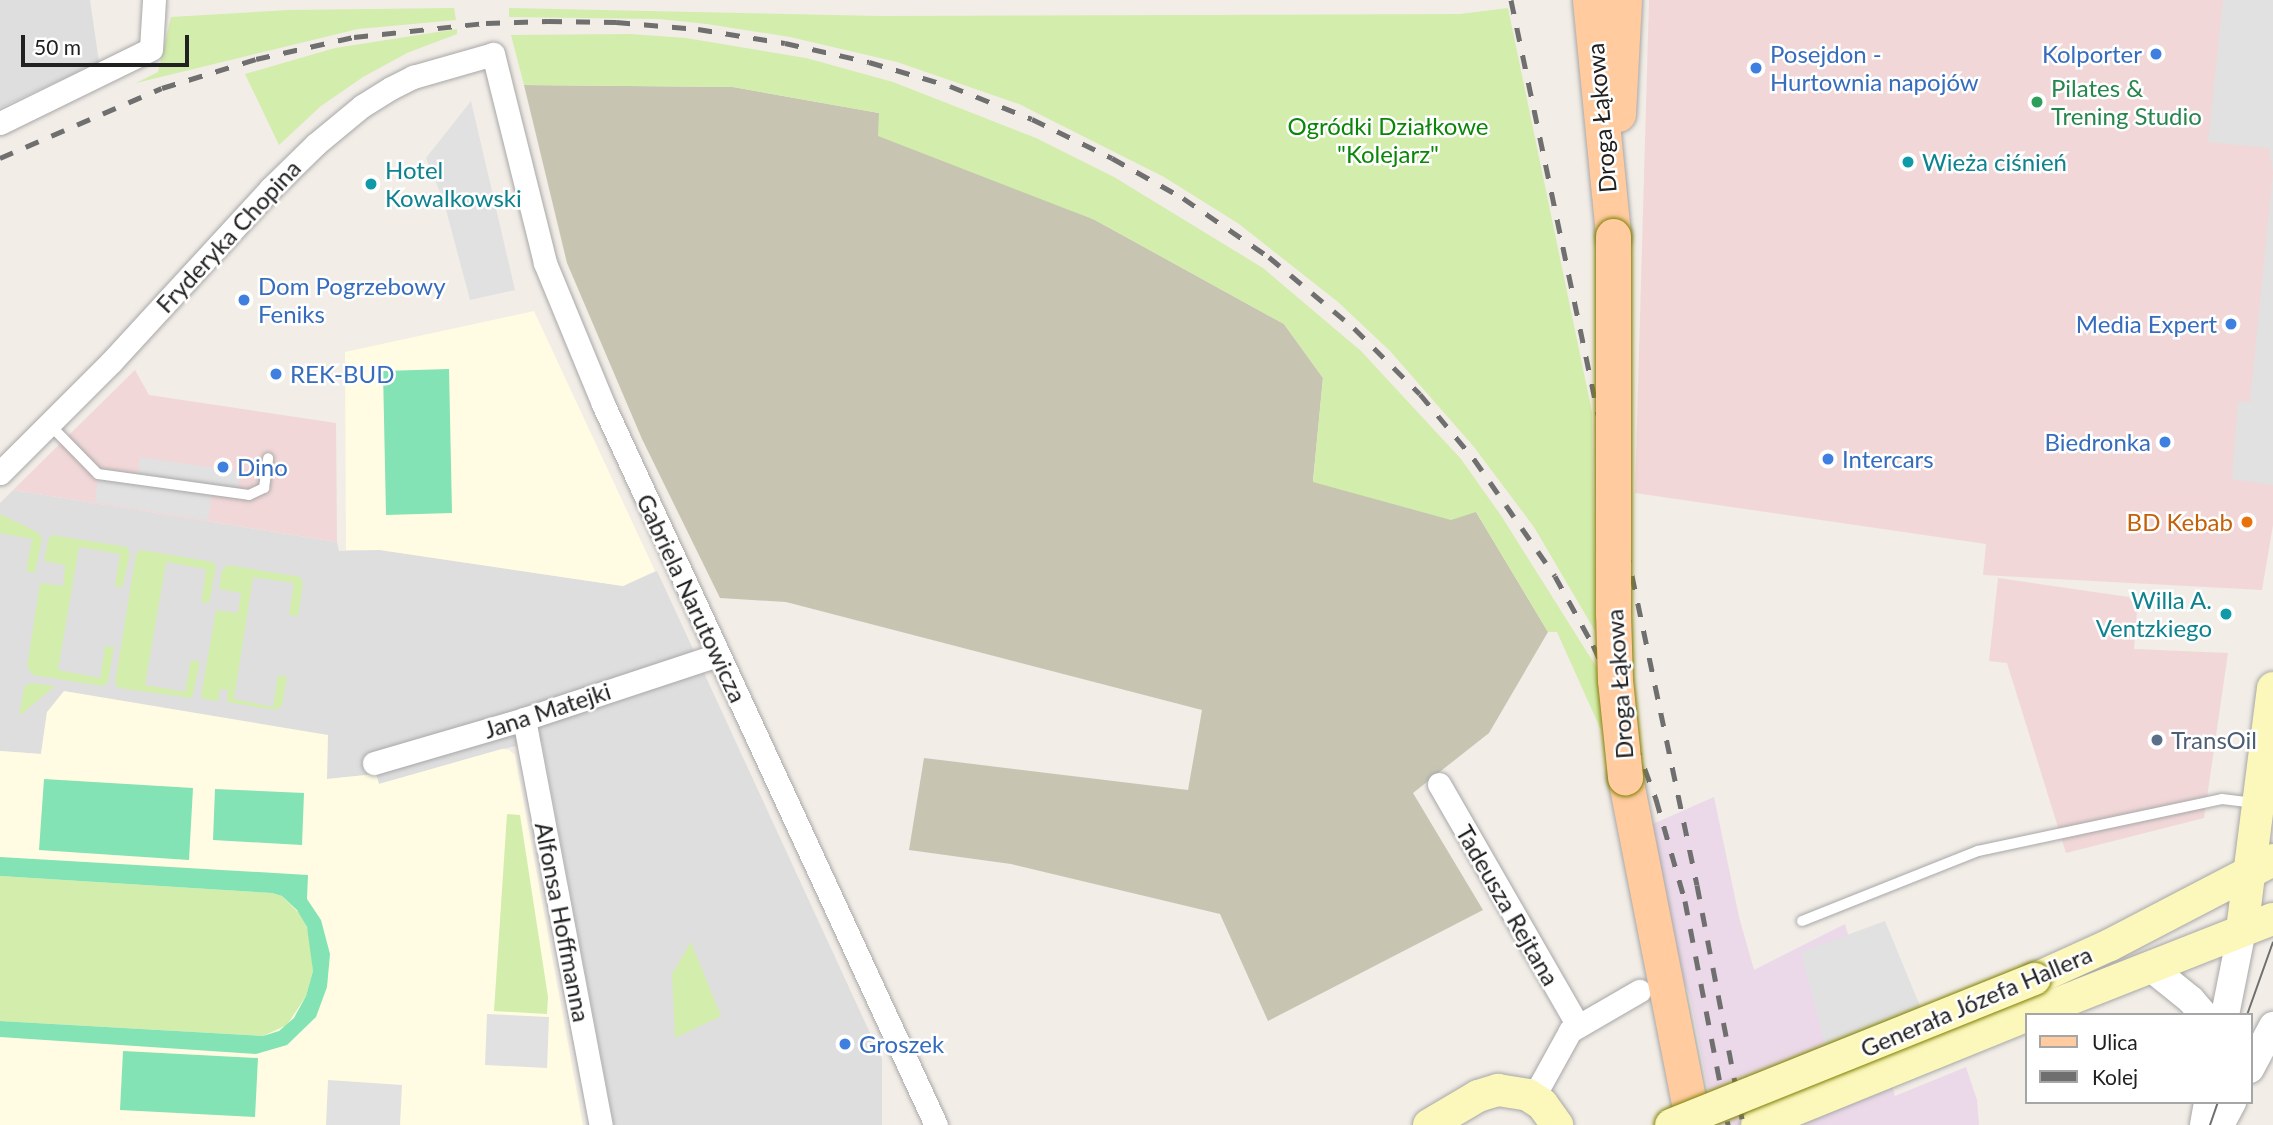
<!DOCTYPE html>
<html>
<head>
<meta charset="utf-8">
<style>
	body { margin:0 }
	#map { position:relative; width:2273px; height:1125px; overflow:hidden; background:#f2ede7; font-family:Lato,sans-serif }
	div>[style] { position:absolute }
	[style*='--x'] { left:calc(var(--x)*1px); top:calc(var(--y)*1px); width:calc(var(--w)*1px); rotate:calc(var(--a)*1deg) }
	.residential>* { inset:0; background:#dfdede }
	.commercial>* { inset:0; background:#f2d7d8 }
	.industrial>* { inset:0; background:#ebd9e9 }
	.education>* { inset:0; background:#fffce3 }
	.construction>* { inset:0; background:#c7c5b2 }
	.grass>* { inset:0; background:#d3edac }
	.pitch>* { inset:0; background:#83e3b4 }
	.parking>* { inset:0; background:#e1e1e1 }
	.roads { filter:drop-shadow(0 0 2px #a8a8a8) drop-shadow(0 0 2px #a8a8a8) }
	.service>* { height:10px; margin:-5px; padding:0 5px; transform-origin:5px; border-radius:5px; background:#fff }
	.minor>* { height:23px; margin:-11.5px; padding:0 11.5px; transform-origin:11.5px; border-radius:11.5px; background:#fff }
	.tertiary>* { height:28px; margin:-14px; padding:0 14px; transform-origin:14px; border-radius:14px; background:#fff }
	.secondary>* { height:32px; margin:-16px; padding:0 16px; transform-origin:16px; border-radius:16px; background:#fcf8bb }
	.primary>* { height:35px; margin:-17.5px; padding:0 17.5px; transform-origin:17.5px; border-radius:17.5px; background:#ffcb9f }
	.tram>* { height:2px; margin:-1px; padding:0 1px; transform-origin:1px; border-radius:1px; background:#6f6f6f }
	.rail>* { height:5px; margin-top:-2.5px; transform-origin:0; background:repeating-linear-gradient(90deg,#6f6f6f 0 14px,transparent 0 28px) }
	.bridges { filter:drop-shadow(0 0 2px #7f7f01) drop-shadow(0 0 2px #7f7f01) }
	.secondary-bridge>* { height:32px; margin:-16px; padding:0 16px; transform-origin:16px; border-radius:16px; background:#fcf8bb }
	.primary-bridge>* { height:35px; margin:-17.5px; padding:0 17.5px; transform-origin:17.5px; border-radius:17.5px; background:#ffcb9f }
	.dots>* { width:19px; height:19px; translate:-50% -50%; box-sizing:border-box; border:4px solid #fff; border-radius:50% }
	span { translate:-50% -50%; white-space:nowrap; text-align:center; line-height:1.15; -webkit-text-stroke:5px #fff; paint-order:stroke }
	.shop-label { font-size:24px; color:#366cbe }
	.left { translate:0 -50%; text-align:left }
	.right { translate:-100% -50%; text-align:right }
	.leisure-label { font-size:24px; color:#27864d }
	.street-label { font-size:24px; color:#212121 }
	.park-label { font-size:24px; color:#0b8608 }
	.culture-label { font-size:24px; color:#0d838f }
	.food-label { font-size:24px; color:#c56008 }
	.service-label { font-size:24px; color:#4e5e75 }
	.legend { position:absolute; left:2025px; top:1013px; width:228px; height:91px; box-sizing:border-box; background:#fff; border:2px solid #a6a6a6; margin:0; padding:9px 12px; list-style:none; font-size:21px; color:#212121 }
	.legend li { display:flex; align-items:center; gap:14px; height:35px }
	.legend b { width:35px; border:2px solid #a6a6a6 }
	.scale { position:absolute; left:21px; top:35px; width:168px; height:32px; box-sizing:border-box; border:4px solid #212121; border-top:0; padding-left:9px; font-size:21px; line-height:24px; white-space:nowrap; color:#212121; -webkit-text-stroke:5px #fff; paint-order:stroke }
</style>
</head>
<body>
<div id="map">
	<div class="residential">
		<div style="clip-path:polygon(0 0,90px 0,99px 62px,0 108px)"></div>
		<div style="clip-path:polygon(13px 490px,337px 542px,339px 551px,380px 550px,623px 586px,657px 571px,882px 1059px,882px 1125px,614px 1125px,542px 741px,502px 749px,379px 784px,376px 774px,327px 779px,47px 712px,41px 754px,0 751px,0 503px)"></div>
	</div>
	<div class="commercial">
		<div style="clip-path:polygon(1649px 0,2273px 0,2273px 525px,2262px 590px,1983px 575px,1986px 544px,1635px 493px)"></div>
		<div style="clip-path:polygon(135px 370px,149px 395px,336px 423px,337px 542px,13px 490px)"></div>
		<div style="clip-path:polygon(1998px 578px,2129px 597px,2137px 610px,2134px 649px,2228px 653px,2204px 818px,2066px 853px,2007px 663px,1989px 661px)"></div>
	</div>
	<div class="industrial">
		<div style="clip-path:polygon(1714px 797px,1739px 917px,1754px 970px,1845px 924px,1895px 1096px,1966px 1067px,1977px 1100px,1979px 1125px,1715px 1125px,1690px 996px,1677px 964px,1646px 827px)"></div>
	</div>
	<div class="education">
		<div style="clip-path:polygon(534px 311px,655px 571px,623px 586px,380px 550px,346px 550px,345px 352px)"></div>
		<div style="clip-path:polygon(64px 691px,328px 735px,327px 779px,376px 774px,379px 784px,502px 749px,509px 750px,515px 755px,583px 1125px,0 1125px,0 751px,41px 754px,47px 712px)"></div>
	</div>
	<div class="construction">
		<div style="clip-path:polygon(524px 85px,733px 87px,879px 113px,1095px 220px,1284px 324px,1323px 378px,1313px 481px,1476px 512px,1548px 632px,1489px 733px,1413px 793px,1483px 910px,1268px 1021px,1220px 914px,1011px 864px,909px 850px,924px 758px,1188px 790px,1202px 710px,786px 602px,720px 598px,642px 439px,567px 263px)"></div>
	</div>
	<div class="grass">
		<div style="clip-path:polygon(454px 8px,456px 20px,358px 29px,136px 83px,158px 72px,171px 17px,289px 10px)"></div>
		<div style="clip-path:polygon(509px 8px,883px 16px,1460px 14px,1508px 8px,1592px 412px,1595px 631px,1534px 527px,1474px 447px,1390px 351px,1338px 302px,1239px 224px,1164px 177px,1019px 104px,897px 62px,790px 37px,707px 24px,659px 19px,509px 17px)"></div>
		<div style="clip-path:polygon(457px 29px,457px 34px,407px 53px,363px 77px,321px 106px,279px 145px,245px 74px,335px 48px)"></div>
		<div style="clip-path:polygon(630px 34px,686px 38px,806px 58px,893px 82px,1036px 138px,1114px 177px,1263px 268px,1361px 351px,1461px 459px,1502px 517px,1597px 668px,1601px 730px,1557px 632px,1548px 632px,1476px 512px,1451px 520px,1313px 482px,1323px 378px,1284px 324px,1095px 220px,878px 136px,879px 113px,733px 87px,524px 85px,511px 35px)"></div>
		<div style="clip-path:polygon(0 514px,39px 533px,42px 539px,35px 573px,26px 571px,32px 539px,0 533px)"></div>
		<div style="clip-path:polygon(52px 535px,127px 547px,130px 554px,122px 588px,115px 586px,120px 554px,79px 547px,58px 670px,100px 678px,105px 646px,114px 647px,108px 682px,103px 686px,33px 675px,27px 667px,40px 583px,63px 586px,65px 565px,44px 561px,48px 540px)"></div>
		<div style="clip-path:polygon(141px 550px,213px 562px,216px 567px,209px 603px,201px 602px,206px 569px,166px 562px,145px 685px,185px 692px,191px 660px,200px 662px,192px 698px,119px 688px,115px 683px,136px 554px)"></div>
		<div style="clip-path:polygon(227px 565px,300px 577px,303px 582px,298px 616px,289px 615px,294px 583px,253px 577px,234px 699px,273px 707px,278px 675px,287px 677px,282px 705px,276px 710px,227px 702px,228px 690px,220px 689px,218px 701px,204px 699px,201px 696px,216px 610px,238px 613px,241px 593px,219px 589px,222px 571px)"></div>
		<div style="clip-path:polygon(31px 683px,55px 686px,19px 716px,24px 687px)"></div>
		<div style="clip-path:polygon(507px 814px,520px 815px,548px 997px,547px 1014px,494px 1011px)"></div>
		<div style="clip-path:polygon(0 876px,272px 893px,282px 896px,303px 917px,311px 939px,313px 971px,306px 996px,287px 1025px,263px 1036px,0 1021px)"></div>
		<div style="clip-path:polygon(691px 942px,721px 1016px,675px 1038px,672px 974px)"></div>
	</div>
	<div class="pitch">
		<div style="clip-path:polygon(449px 369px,452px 513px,386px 515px,383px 371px)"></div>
		<div style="clip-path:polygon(44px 779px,193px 788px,189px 860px,39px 850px)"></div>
		<div style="clip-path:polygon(215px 789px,304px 793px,302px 845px,213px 840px)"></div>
		<div style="clip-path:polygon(0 857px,308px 875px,307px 899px,321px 920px,330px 954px,327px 987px,316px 1017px,287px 1045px,256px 1054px,0 1037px,0 1021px,263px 1036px,279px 1031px,294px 1018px,306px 996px,313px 971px,307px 927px,297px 910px,282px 896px,272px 893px,0 876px)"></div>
		<div style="clip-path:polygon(123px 1051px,258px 1058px,255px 1117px,120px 1110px)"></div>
	</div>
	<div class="parking">
		<div style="clip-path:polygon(2223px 0,2273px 0,2273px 485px,2232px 479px,2238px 402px,2250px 402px,2273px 173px,2269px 148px,2208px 142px)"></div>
		<div style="clip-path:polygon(471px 101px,515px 290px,470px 300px,444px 202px,426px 158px)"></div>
		<div style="clip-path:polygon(140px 457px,240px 472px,238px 490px,213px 486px,208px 520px,95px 502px,99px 469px,138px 474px)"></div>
		<div style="clip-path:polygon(1885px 921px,1929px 1028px,1831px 1067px,1801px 952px)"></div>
		<div style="clip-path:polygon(487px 1014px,549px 1017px,547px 1068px,485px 1065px)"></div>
		<div style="clip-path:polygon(328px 1080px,402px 1085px,400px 1125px,326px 1125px)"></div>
	</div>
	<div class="roads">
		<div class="service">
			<div style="--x:49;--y:424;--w:70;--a:45.6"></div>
			<div style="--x:98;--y:474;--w:152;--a:7.9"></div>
			<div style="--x:249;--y:495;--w:17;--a:-25"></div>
			<div style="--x:264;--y:488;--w:30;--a:-82"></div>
			<div style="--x:1802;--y:921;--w:189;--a:-21.7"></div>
			<div style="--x:1978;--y:851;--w:249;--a:-12"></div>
			<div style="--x:2222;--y:799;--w:34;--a:7"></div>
		</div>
		<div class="minor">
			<div style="--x:0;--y:123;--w:168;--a:-26.1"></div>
			<div style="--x:151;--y:49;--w:49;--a:-86.5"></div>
			<div style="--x:0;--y:473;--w:158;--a:-45"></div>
			<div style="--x:112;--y:361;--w:234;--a:-47.4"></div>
			<div style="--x:270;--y:189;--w:64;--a:-44.4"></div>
			<div style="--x:316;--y:144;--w:60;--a:-39.6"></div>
			<div style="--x:362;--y:106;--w:34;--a:-32"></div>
			<div style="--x:391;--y:88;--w:25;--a:-27"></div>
			<div style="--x:413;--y:77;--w:83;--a:-16"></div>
			<div style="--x:493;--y:54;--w:215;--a:76"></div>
			<div style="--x:545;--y:263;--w:152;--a:67.6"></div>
			<div style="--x:603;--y:404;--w:794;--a:65.21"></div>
			<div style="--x:524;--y:719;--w:413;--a:79.3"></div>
			<div style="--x:374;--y:763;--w:156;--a:-16.3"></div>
			<div style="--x:524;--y:719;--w:204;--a:-18.3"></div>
			<div style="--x:1439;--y:784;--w:279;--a:60.1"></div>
			<div style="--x:1533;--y:1098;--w:77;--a:-61.1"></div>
			<div style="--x:1570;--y:1031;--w:80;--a:-30.1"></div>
		</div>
		<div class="tertiary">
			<div style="--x:2149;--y:966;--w:54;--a:39"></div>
			<div style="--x:2191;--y:1000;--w:20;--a:49"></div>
			<div style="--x:2225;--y:1015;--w:87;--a:-78.7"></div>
			<div style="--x:2250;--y:1069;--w:49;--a:-61.9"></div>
			<div style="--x:2204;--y:1125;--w:23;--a:-80"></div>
			<div style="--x:2220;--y:1125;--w:26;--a:-62"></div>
		</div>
		<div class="secondary">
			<div style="--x:2242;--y:930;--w:244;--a:-82.7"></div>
			<div style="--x:2035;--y:979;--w:82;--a:-24.4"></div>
			<div style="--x:2110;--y:945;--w:184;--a:-27.5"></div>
			<div style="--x:2029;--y:1015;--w:262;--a:-21.5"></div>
			<div style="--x:1429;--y:1125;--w:57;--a:-30.6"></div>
			<div style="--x:1478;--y:1096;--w:21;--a:-17"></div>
			<div style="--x:1498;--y:1090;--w:30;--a:9"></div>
			<div style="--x:1528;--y:1095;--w:17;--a:33"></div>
			<div style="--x:1542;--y:1104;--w:26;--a:54"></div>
			<div style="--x:1757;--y:1125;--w:290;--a:-22.1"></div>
		</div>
		<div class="primary">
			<div style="--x:1590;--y:0;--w:237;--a:84.4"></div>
			<div style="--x:1618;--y:114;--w:114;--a:-87"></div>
			<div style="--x:1625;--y:777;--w:355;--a:78.9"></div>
		</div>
	</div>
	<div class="tram">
		<div style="--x:2247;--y:1015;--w:77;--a:-70.4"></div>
		<div style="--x:2210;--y:1125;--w:24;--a:-71"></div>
	</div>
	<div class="rail">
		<div style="--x:1511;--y:0;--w:904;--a:78.13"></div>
		<div style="--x:1697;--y:885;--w:244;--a:79.1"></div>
		<div style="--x:0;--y:158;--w:176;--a:-23.4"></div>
		<div style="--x:162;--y:88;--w:98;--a:-17.1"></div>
		<div style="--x:256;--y:59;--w:100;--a:-12.7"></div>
		<div style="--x:354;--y:37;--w:133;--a:-6.1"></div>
		<div style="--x:486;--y:23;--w:62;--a:-1.8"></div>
		<div style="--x:548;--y:21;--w:68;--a:0.8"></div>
		<div style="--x:616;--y:22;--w:82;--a:4.9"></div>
		<div style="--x:698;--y:29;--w:88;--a:9.1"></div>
		<div style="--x:785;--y:43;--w:86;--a:12.7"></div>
		<div style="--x:869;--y:62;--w:84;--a:16.5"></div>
		<div style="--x:950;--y:86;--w:88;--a:21.9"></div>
		<div style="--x:1032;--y:119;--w:89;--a:26"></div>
		<div style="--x:1112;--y:158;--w:81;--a:29.4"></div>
		<div style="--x:1183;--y:198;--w:104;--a:34.5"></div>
		<div style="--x:1269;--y:257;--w:111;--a:39.9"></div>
		<div style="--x:1354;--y:328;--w:93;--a:45"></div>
		<div style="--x:1420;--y:394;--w:85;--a:50.3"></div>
		<div style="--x:1474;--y:459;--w:142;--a:55.3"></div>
		<div style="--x:1555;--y:576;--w:79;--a:61.2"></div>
		<div style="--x:1593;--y:645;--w:78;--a:65.7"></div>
		<div style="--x:1625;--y:716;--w:89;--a:69.5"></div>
		<div style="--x:1656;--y:799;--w:106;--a:74.1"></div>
		<div style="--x:1685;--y:901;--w:228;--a:79.1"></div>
	</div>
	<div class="bridges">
		<div class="secondary-bridge">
			<div style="--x:1671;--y:1125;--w:392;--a:-21.9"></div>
		</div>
		<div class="primary-bridge">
			<div style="--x:1613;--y:236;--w:377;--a:90"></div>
			<div style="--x:1613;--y:613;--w:67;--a:88.3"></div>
			<div style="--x:1615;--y:680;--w:98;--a:84.1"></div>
		</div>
	</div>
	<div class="dots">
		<div style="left:2156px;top:54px;background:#3f7fe0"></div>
		<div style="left:1756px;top:68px;background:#3f7fe0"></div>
		<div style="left:2037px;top:102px;background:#2e9e5b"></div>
		<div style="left:1908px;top:162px;background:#0f9aa8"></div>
		<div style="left:371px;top:184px;background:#0f9aa8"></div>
		<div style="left:244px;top:300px;background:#3f7fe0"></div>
		<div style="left:2231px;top:324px;background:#3f7fe0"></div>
		<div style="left:276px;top:374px;background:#3f7fe0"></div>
		<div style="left:2165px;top:442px;background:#3f7fe0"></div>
		<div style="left:1828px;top:459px;background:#3f7fe0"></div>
		<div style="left:223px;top:467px;background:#3f7fe0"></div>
		<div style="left:2247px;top:522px;background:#e8710a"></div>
		<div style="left:2226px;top:614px;background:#0f9aa8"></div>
		<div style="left:2157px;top:740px;background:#5c6f8a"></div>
		<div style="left:845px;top:1044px;background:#3f7fe0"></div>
	</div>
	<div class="shop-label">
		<span class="left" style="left:1770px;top:68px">Posejdon -<br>Hurtownia napojów</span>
		<span class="right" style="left:2142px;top:54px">Kolporter</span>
		<span class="left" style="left:258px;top:300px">Dom Pogrzebowy<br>Feniks</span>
		<span class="right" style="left:2217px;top:324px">Media Expert</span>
		<span class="left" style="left:290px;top:374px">REK-BUD</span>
		<span class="right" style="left:2151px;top:442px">Biedronka</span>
		<span class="left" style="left:1842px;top:459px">Intercars</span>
		<span class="left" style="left:237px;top:467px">Dino</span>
		<span class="left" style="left:859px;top:1044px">Groszek</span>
	</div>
	<div class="leisure-label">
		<span class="left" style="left:2051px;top:102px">Pilates &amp;<br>Trening Studio</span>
	</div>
	<div class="street-label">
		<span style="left:1601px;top:118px;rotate:-95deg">Droga Łąkowa</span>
		<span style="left:228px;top:236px;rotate:-47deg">Fryderyka Chopina</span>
		<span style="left:692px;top:598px;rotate:65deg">Gabriela Narutowicza</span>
		<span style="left:1619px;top:684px;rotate:-94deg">Droga Łąkowa</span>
		<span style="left:547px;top:710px;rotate:-18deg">Jana Matejki</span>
		<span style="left:1508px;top:905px;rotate:60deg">Tadeusza Rejtana</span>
		<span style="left:563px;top:922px;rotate:79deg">Alfonsa Hoffmanna</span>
		<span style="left:1976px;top:1001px;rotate:-23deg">Generała Józefa Hallera</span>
	</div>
	<div class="park-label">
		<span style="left:1388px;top:140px">Ogródki Działkowe<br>"Kolejarz"</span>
	</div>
	<div class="culture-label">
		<span class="left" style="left:1922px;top:162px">Wieża ciśnień</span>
		<span class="left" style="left:385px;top:184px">Hotel<br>Kowalkowski</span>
		<span class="right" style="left:2212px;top:614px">Willa A.<br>Ventzkiego</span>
	</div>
	<div class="food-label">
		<span class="right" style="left:2233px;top:522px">BD Kebab</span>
	</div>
	<div class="service-label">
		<span class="left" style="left:2171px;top:740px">TransOil</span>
	</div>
	<ul class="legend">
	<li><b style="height:9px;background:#ffcb9f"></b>Ulica</li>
	<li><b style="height:9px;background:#6f6f6f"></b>Kolej</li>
	</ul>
	<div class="scale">50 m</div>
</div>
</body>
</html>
